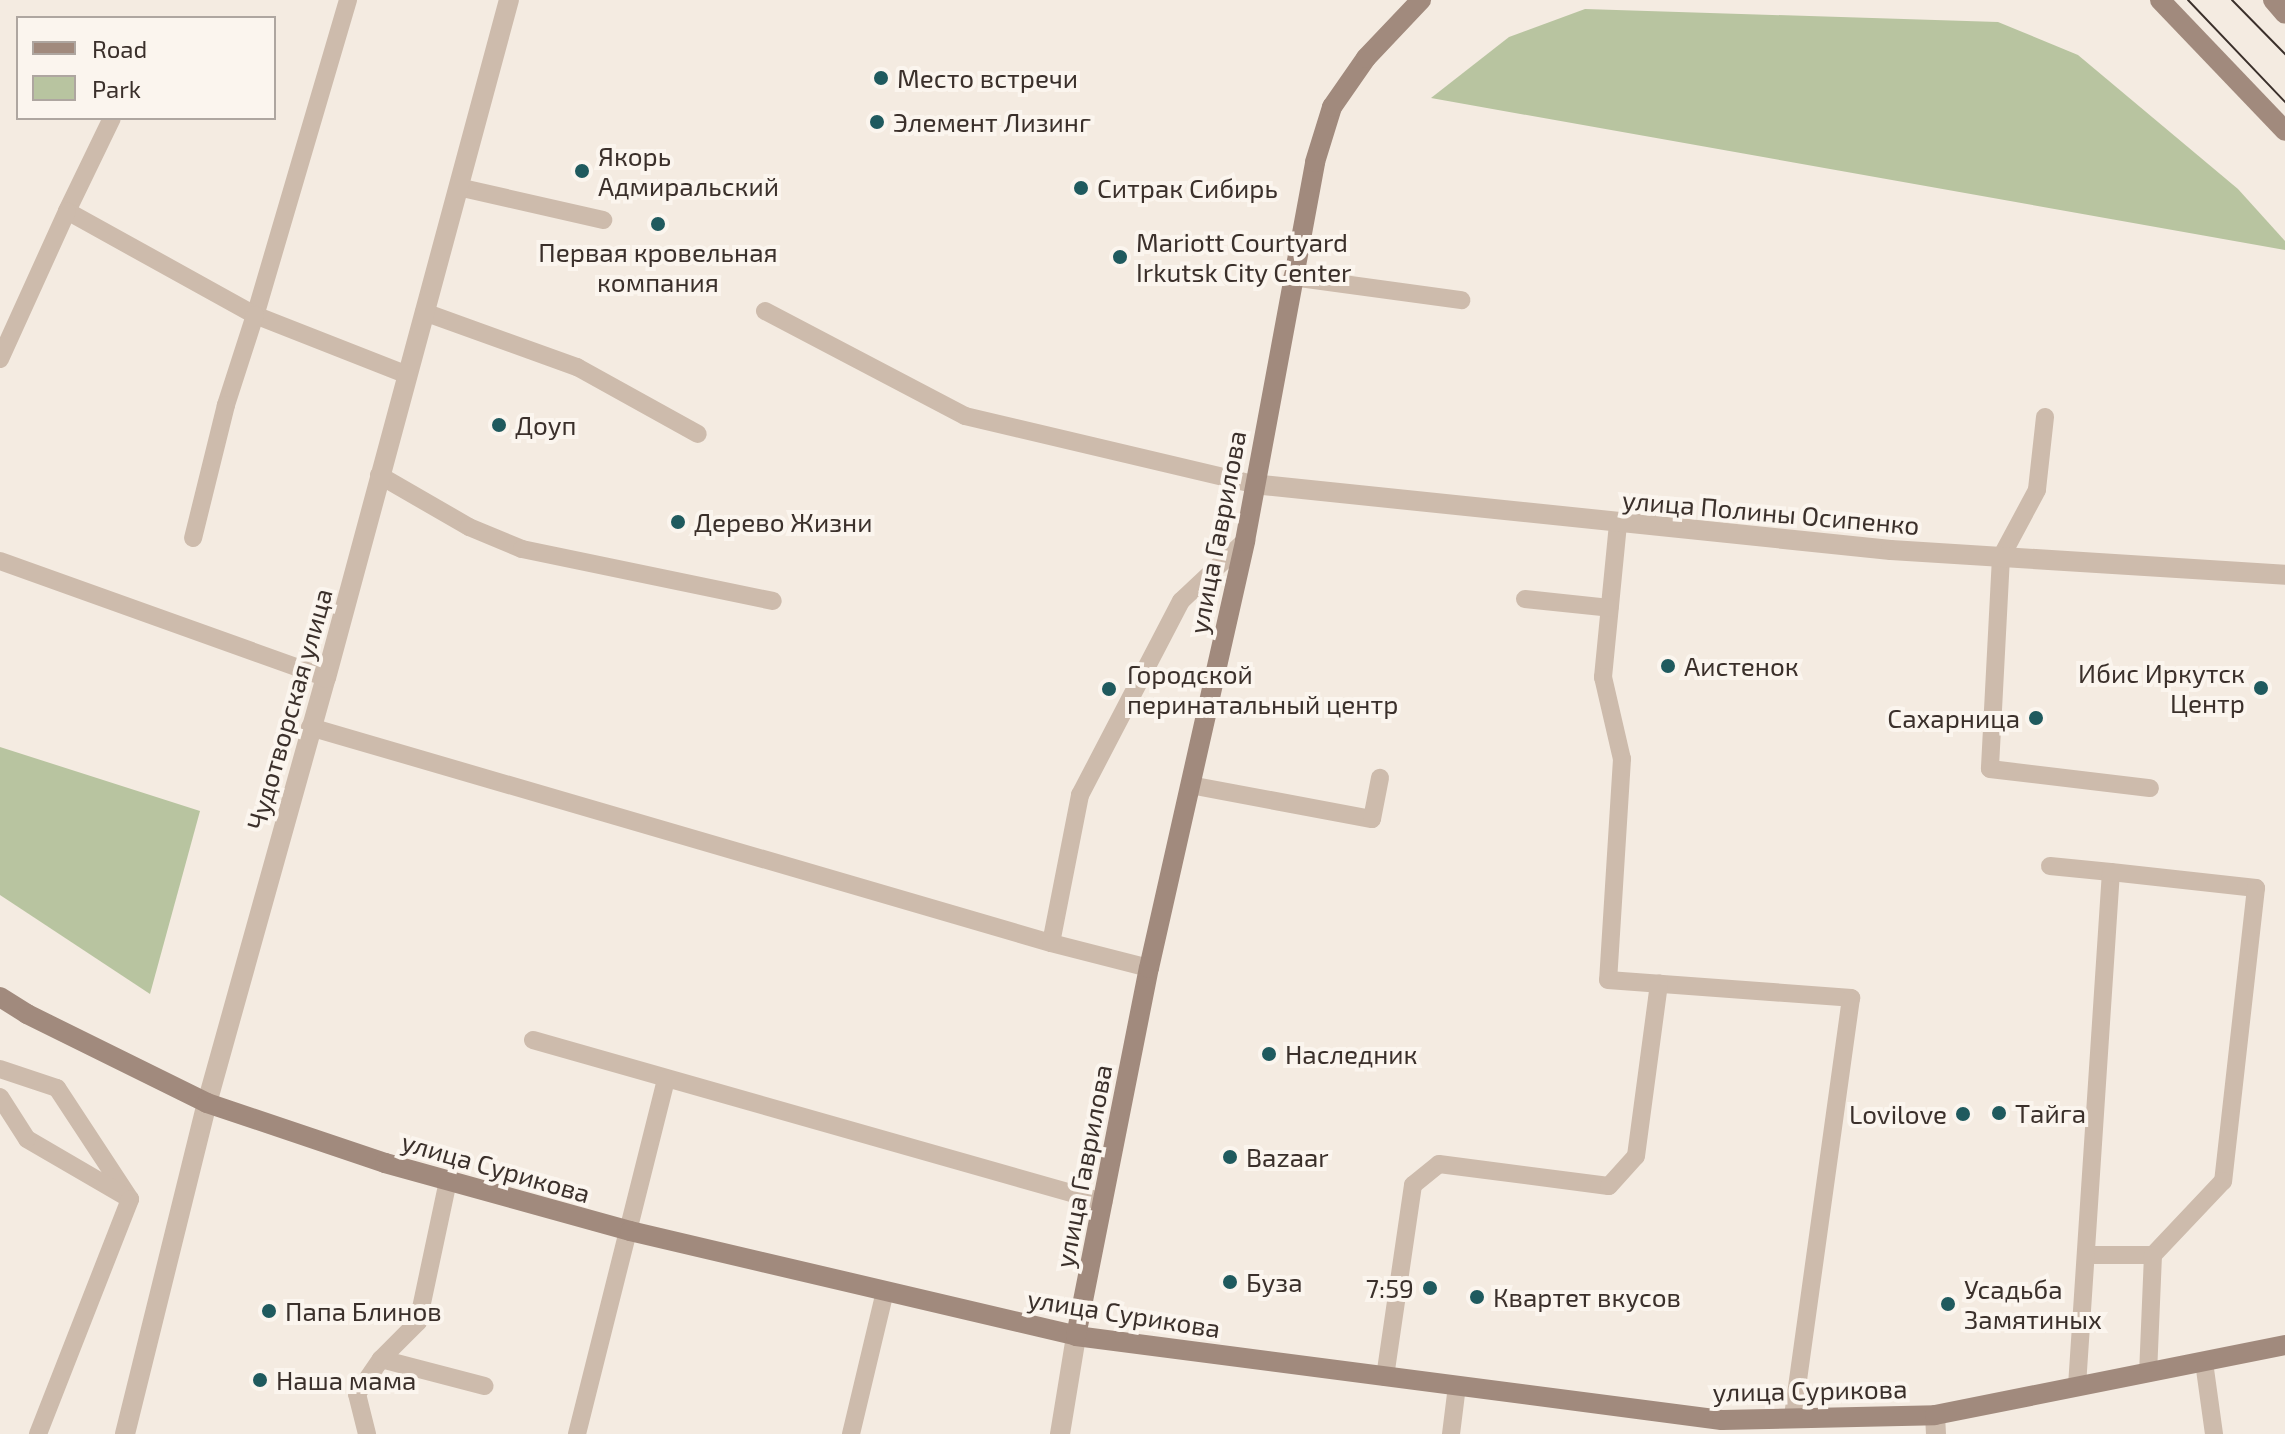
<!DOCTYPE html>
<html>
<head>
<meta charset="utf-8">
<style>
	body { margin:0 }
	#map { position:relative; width:2285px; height:1434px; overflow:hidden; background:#f4ebe1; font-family:"Exo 2",sans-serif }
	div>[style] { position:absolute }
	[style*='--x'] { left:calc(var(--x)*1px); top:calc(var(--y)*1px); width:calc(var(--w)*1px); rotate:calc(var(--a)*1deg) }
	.green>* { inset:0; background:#b8c4a0 }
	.service>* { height:18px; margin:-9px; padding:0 9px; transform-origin:9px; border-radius:9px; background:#cdbbac }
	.minor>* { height:20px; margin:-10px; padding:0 10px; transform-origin:10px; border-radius:10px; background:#cdbbac }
	.tertiary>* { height:20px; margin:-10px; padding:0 10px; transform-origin:10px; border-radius:10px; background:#cdbbac }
	.secondary>* { height:20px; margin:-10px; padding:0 10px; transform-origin:10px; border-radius:10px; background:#a18a7d }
	.tram>* { height:2px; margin:-1px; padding:0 1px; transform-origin:1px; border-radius:1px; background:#3b302b }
	.dots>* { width:22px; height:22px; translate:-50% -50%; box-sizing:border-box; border:4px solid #fbf5ee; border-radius:50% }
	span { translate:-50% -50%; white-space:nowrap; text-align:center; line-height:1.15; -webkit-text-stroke:8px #fbf5ee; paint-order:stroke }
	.poi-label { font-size:26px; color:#3b302b }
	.left { translate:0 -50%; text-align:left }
	.right { translate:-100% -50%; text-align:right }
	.street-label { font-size:26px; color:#3b302b }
	.legend { position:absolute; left:16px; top:16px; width:260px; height:104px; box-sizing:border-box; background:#fbf5ee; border:2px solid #aea6a0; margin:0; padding:10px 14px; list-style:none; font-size:24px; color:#3b302b }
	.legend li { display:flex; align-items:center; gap:16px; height:40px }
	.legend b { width:40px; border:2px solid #aea6a0 }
</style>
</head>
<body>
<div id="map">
	<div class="green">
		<div style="clip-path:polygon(1585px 9px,1998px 22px,2078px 55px,2238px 189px,2285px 241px,2285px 250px,1431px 98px,1509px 37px)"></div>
		<div style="clip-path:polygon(0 747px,200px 811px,150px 994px,0 895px)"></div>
	</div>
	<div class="service">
		<div style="--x:348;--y:0;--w:328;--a:106.4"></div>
		<div style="--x:255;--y:315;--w:163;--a:21.5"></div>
		<div style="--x:112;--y:118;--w:103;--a:115.8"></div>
		<div style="--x:67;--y:211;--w:215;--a:29"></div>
		<div style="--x:255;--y:315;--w:95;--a:107.9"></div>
		<div style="--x:226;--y:405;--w:137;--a:103.9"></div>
		<div style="--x:458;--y:187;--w:149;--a:12.8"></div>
		<div style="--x:1292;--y:277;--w:171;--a:7.8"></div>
		<div style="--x:765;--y:311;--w:226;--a:27.7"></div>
		<div style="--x:965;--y:416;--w:296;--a:13.3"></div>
		<div style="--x:424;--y:312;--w:163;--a:19.8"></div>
		<div style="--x:577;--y:367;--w:138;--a:29"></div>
		<div style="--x:0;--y:359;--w:162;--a:-65.6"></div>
		<div style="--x:2045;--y:417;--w:73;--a:96.3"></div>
		<div style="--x:2037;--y:490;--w:76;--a:118.2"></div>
		<div style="--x:2001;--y:557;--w:212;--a:93"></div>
		<div style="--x:1990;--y:769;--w:161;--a:6.8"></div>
		<div style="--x:379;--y:475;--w:104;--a:30"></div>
		<div style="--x:469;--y:527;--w:57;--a:22.5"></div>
		<div style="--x:522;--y:549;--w:256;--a:11.7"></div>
		<div style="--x:1618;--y:524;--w:154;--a:95.6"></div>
		<div style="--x:1603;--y:677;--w:84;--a:77"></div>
		<div style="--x:1622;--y:759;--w:221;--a:93.6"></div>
		<div style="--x:1608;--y:980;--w:244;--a:4.2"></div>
		<div style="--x:1851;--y:998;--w:424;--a:97.9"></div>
		<div style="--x:0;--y:561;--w:346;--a:19.7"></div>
		<div style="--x:1525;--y:599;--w:85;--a:6"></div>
		<div style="--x:310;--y:727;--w:772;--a:16.25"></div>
		<div style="--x:1051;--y:943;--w:101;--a:14.3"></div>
		<div style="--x:1190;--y:785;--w:185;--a:10.6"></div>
		<div style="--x:1372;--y:819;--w:42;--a:-79"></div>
		<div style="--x:2050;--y:866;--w:61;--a:5.6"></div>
		<div style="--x:1051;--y:943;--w:151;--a:-78.9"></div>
		<div style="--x:1080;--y:795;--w:219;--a:-62.5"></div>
		<div style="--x:1181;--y:601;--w:88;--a:-43.2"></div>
		<div style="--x:533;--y:1040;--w:593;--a:15.87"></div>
		<div style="--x:0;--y:1069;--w:60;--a:18.4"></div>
		<div style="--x:57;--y:1088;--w:133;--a:56.7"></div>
		<div style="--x:130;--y:1199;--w:119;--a:-149.8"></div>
		<div style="--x:27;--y:1139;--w:50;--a:-122.7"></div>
		<div style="--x:2088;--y:1255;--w:65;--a:0"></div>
		<div style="--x:381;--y:1359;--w:107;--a:14.6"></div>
		<div style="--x:2204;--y:1362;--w:73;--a:82.1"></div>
		<div style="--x:1385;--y:1377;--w:194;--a:-81.7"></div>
		<div style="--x:1413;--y:1185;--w:33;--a:-39"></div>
		<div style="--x:1439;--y:1164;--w:171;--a:7.4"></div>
		<div style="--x:1609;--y:1186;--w:40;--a:-48"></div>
		<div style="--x:1636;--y:1156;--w:174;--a:-82.4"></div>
		<div style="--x:2077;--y:1386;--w:515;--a:-86.22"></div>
		<div style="--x:2111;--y:872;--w:146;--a:6.3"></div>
		<div style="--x:2256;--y:888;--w:295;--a:96.4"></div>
		<div style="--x:2223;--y:1181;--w:102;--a:133.4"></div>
		<div style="--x:2153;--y:1255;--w:118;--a:92.4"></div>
		<div style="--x:38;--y:1434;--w:252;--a:-68.6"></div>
		<div style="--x:367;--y:1434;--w:41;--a:-104"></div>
		<div style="--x:357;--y:1394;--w:42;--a:-55.6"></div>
		<div style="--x:381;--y:1359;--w:52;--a:-45"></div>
		<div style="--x:418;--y:1322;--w:144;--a:-78"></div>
		<div style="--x:577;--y:1434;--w:366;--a:-75.9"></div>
		<div style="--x:851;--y:1434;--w:147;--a:-76.6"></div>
		<div style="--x:1451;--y:1434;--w:48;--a:-82.9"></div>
	</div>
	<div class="minor">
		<div style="--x:1253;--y:484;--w:641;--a:5.91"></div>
		<div style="--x:1891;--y:550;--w:395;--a:3.6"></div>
		<div style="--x:1935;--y:1415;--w:19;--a:87"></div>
		<div style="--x:125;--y:1434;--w:341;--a:-76.1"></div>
		<div style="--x:207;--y:1103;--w:441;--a:-74.4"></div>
		<div style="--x:326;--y:678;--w:702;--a:-74.9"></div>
	</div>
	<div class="tertiary">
		<div style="--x:1060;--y:1434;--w:99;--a:-80.7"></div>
	</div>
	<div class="secondary">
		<div style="--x:2160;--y:0;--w:181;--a:46.3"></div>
		<div style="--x:2273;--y:0;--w:18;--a:49"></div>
		<div style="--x:0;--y:997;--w:32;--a:32"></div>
		<div style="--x:27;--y:1014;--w:201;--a:26.3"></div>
		<div style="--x:207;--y:1103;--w:188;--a:18.6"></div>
		<div style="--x:385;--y:1163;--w:254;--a:15.5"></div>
		<div style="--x:630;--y:1231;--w:458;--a:13.2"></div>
		<div style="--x:1076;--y:1336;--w:651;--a:7.41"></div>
		<div style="--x:1722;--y:1420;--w:213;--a:-1.3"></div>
		<div style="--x:1935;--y:1415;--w:357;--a:-11.3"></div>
		<div style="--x:1076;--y:1336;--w:375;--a:-78.8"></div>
		<div style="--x:1149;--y:968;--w:438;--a:-77.3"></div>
		<div style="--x:1245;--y:541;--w:385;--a:-79.5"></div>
		<div style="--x:1315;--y:162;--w:58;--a:-72.8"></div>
		<div style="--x:1332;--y:107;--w:60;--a:-55.2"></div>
		<div style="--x:1366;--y:58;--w:80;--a:-46.5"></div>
	</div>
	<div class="tram">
		<div style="--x:2188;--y:0;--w:141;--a:46.4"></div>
		<div style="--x:2232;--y:0;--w:76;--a:45.5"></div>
	</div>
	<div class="dots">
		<div style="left:881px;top:78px;background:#1f5a5e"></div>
		<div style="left:877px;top:122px;background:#1f5a5e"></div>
		<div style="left:582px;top:171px;background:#1f5a5e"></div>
		<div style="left:1081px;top:188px;background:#1f5a5e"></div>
		<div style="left:658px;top:224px;background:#1f5a5e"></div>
		<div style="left:1120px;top:257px;background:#1f5a5e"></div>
		<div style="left:499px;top:425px;background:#1f5a5e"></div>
		<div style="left:678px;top:522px;background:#1f5a5e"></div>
		<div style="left:1668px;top:666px;background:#1f5a5e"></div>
		<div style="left:2261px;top:688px;background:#1f5a5e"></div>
		<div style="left:1109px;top:689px;background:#1f5a5e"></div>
		<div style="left:2036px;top:718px;background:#1f5a5e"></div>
		<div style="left:1269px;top:1054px;background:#1f5a5e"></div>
		<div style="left:1999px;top:1113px;background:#1f5a5e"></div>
		<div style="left:1963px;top:1114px;background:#1f5a5e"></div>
		<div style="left:1230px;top:1157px;background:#1f5a5e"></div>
		<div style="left:1230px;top:1282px;background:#1f5a5e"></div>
		<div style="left:1430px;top:1288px;background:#1f5a5e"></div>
		<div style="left:1477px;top:1297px;background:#1f5a5e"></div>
		<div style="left:1948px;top:1304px;background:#1f5a5e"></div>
		<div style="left:269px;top:1311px;background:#1f5a5e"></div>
		<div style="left:260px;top:1380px;background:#1f5a5e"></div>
	</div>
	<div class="poi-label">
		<span class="left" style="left:897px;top:78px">Место встречи</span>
		<span class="left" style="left:893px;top:122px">Элемент Лизинг</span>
		<span class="left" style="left:598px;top:171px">Якорь<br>Адмиральский</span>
		<span class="left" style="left:1097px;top:188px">Ситрак Сибирь</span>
		<span class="left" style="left:1136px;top:257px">Mariott Courtyard<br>Irkutsk City Center</span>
		<span style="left:658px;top:267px">Первая кровельная<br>компания</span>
		<span class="left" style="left:515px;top:425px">Доуп</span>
		<span class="left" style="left:694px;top:522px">Дерево Жизни</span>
		<span class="left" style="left:1684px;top:666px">Аистенок</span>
		<span class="right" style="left:2245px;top:688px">Ибис Иркутск<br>Центр</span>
		<span class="left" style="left:1127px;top:689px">Городской<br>перинатальный центр</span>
		<span class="right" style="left:2020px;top:718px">Сахарница</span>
		<span class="left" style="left:1285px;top:1054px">Наследник</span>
		<span class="left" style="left:2015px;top:1113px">Тайга</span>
		<span class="right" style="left:1947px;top:1114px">Lovilove</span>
		<span class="left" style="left:1246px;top:1157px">Bazaar</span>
		<span class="left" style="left:1246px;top:1282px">Буза</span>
		<span class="right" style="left:1414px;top:1288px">7:59</span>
		<span class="left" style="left:1964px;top:1304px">Усадьба<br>Замятиных</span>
		<span class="left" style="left:1493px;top:1297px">Квартет вкусов</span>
		<span class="left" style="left:285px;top:1311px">Папа Блинов</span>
		<span class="left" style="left:276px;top:1380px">Наша мама</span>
	</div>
	<div class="street-label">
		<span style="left:1771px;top:512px;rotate:5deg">улица Полины Осипенко</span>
		<span style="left:1217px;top:532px;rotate:-79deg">улица Гаврилова</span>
		<span style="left:289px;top:709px;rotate:-74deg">Чудотворская улица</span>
		<span style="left:1083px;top:1166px;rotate:-79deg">улица Гаврилова</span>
		<span style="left:496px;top:1167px;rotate:16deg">улица Сурикова</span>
		<span style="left:1124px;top:1313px;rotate:9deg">улица Сурикова</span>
		<span style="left:1810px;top:1390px;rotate:-1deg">улица Сурикова</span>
	</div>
	<ul class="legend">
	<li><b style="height:10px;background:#a18a7d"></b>Road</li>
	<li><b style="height:22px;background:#b8c4a0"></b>Park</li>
	</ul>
</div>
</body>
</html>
